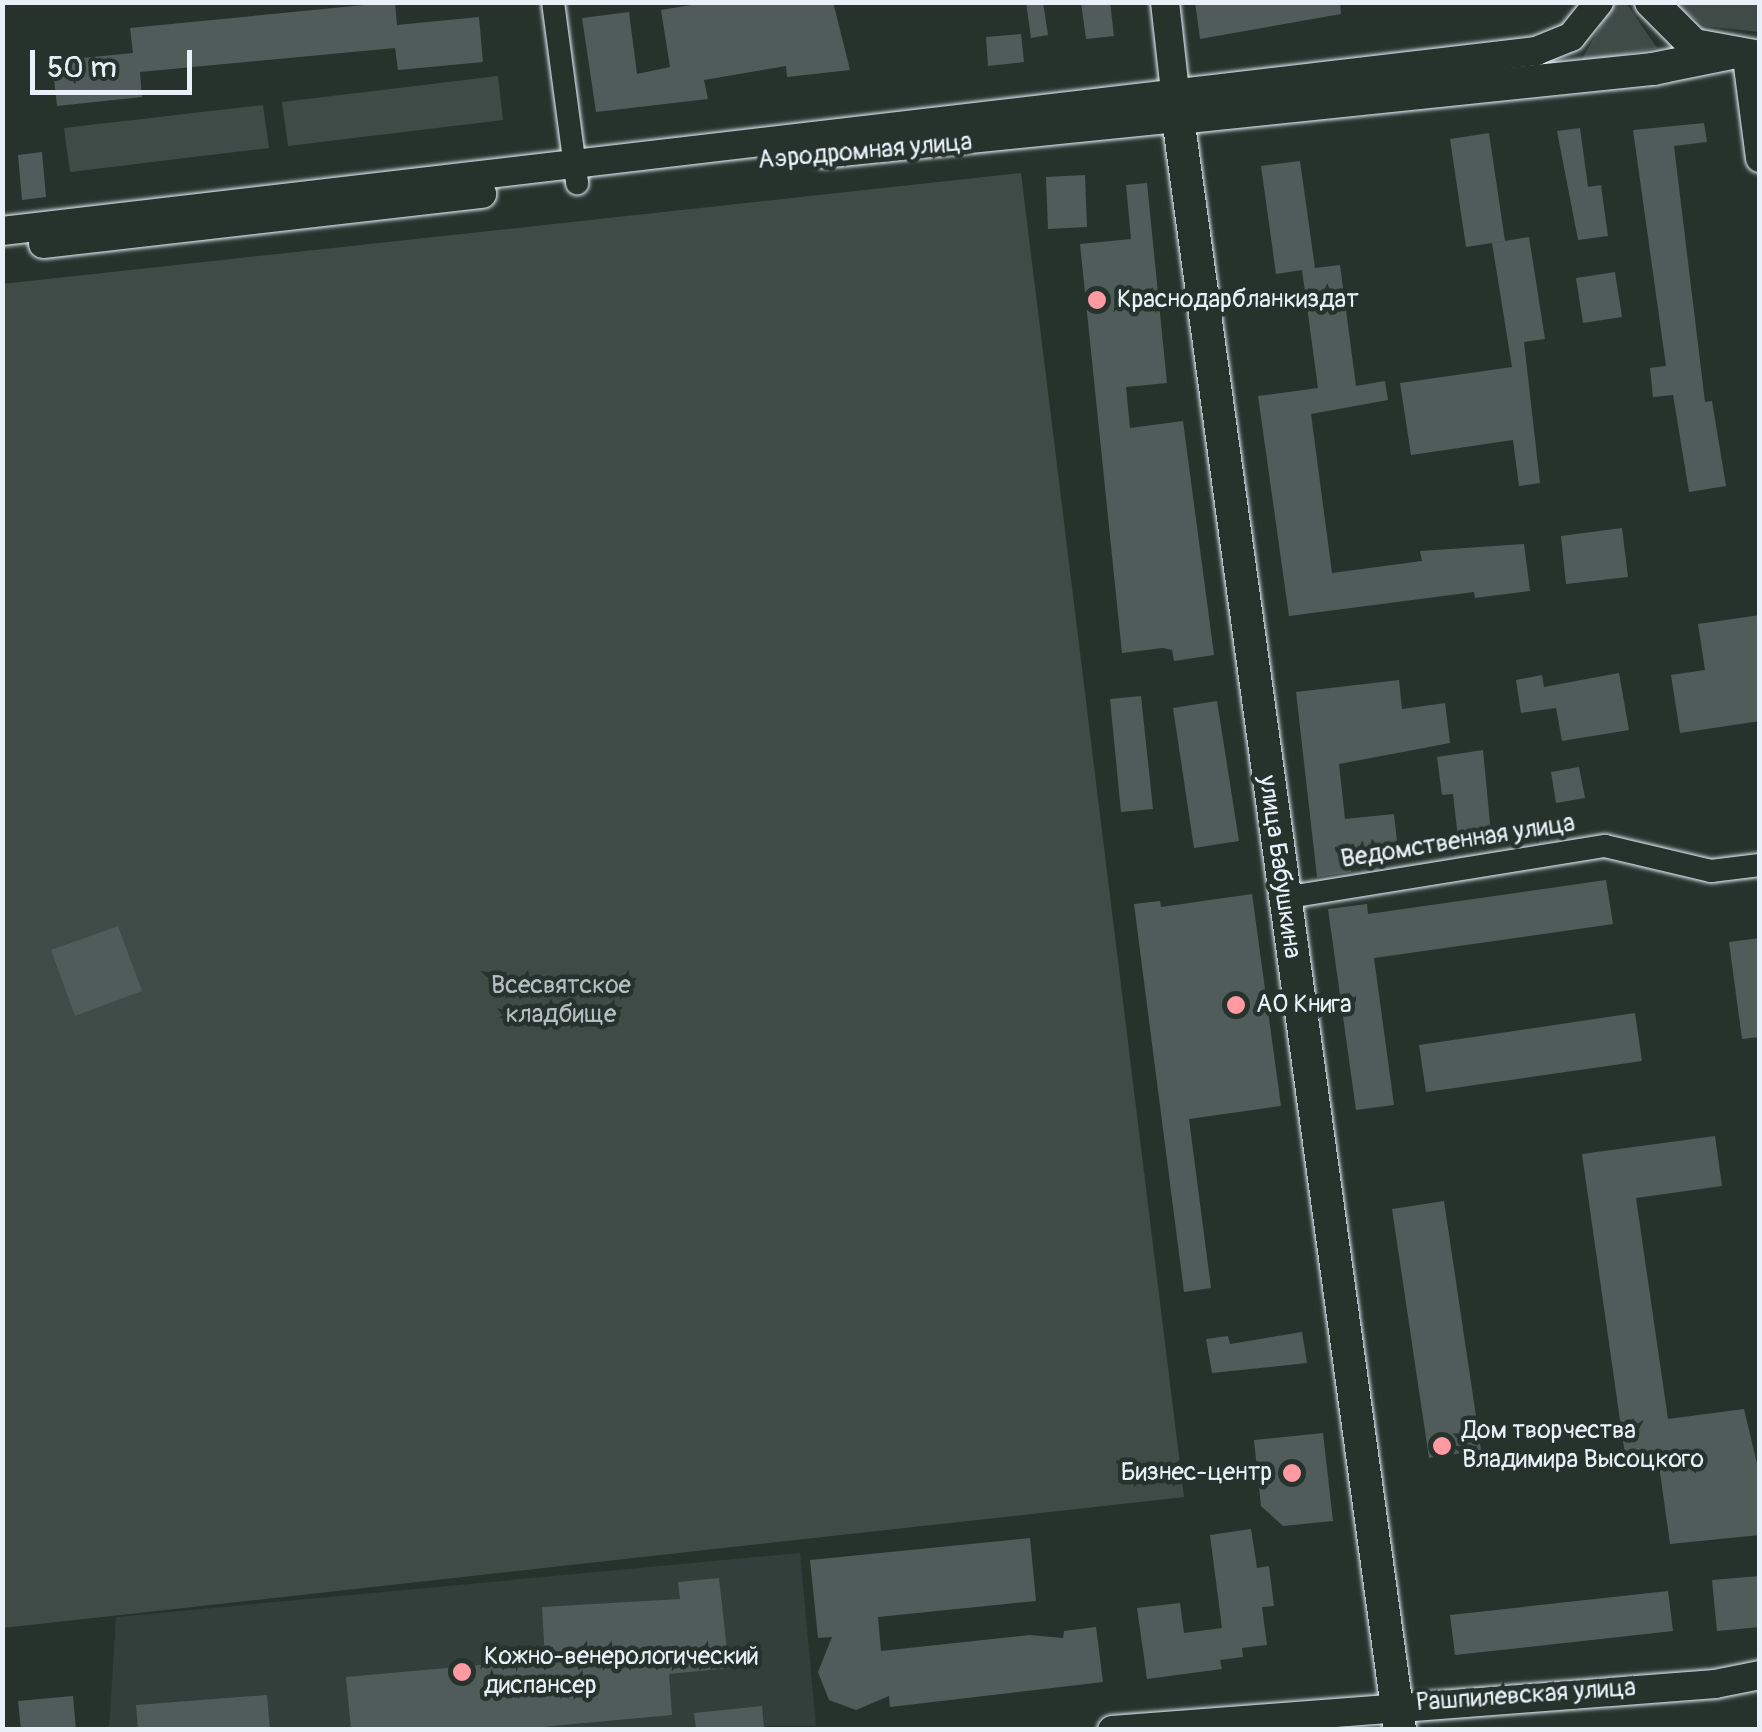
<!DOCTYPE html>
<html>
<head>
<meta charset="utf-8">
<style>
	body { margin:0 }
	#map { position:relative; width:1762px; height:1732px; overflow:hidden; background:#26332d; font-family:Pangolin,sans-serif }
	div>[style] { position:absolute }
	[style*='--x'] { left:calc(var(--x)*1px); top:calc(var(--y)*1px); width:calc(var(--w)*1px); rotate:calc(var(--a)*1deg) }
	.built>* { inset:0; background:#333f3a }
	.green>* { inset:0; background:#3e4b47 }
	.building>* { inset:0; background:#505c59 }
	.roads { filter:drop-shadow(0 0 2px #e8f1f8) drop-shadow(0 0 2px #e8f1f8) }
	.minor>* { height:22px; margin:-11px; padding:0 11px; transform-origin:11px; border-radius:11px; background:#26332d }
	.tertiary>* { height:28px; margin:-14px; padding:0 14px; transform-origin:14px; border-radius:14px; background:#26332d }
	.secondary>* { height:32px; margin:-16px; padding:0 16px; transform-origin:16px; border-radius:16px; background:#26332d }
	.dots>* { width:28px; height:28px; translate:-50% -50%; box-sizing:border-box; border:5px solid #26332d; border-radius:50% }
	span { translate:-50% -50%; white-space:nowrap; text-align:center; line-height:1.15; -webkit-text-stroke:9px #26332d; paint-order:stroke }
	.street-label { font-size:25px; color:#e8f1f8 }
	.poi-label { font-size:25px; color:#e8f1f8 }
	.left { translate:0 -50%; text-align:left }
	.right { translate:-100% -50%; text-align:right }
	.park-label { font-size:25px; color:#b5bfc3 }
	.frame { position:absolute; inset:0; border:5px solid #e8f1f8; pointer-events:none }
	.scale { position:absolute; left:30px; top:50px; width:162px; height:45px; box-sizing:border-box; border:5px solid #e8f1f8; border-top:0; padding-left:12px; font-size:30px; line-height:35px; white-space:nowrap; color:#e8f1f8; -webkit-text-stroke:8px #26332d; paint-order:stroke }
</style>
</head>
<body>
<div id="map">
	<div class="built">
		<div style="clip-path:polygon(800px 1553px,816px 1726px,109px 1730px,116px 1617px)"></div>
	</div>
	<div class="green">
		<div style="clip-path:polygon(1613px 3px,1626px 3px,1657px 48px,1580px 63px)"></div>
		<div style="clip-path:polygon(1673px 3px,1759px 3px,1759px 32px,1705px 26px)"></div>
		<div style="clip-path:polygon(498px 76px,503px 120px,288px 146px,282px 102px)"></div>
		<div style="clip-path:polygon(263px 105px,269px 148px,70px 172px,64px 128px)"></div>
		<div style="clip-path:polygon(1021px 173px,1184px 1497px,3px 1628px,2px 284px)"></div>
	</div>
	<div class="building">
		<div style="clip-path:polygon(395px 2px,397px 25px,479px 17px,483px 62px,398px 70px,395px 48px,140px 72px,142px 97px,57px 106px,52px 61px,133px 53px,130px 28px)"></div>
		<div style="clip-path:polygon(709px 2px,833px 2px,850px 70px,787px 77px,786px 66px,704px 80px,708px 99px,596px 112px,582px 18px,629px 12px,637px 74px,670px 67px,661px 10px)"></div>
		<div style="clip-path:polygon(1026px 2px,1043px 2px,1048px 35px,1031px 38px)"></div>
		<div style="clip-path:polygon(1081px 2px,1110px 2px,1114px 36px,1086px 39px)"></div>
		<div style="clip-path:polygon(1195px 2px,1340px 2px,1341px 14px,1200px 39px)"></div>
		<div style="clip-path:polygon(1021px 34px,1024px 62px,988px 66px,986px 37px)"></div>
		<div style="clip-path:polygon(1704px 123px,1707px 142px,1674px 146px,1705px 402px,1712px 401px,1726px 486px,1689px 492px,1673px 395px,1653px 397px,1650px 368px,1666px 366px,1633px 130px)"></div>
		<div style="clip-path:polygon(1580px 128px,1588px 187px,1601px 185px,1608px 236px,1578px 240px,1557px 131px)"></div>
		<div style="clip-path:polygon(1489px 133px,1505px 241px,1466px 247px,1450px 139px)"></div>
		<div style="clip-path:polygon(42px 152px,46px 197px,22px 200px,18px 155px)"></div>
		<div style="clip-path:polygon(1300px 161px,1315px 268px,1340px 265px,1356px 386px,1385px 381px,1388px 400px,1311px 414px,1332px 573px,1422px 561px,1420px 551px,1524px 544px,1530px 591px,1475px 598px,1474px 592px,1289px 616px,1258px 396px,1318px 388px,1302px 270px,1276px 274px,1261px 166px)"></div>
		<div style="clip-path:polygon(1085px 175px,1087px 227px,1048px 229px,1046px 177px)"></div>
		<div style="clip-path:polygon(1147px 183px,1167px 383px,1126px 387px,1130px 428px,1183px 421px,1214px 655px,1174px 661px,1172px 650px,1163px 648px,1122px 653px,1080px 244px,1131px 239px,1126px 185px)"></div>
		<div style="clip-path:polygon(1529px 237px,1545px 339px,1524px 342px,1540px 483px,1519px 486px,1513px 440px,1411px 455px,1400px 383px,1512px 367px,1492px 243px)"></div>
		<div style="clip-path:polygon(1615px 272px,1622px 317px,1583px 323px,1576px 278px)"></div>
		<div style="clip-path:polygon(1622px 528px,1628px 577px,1566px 584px,1561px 536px)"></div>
		<div style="clip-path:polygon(1760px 615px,1760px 721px,1680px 733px,1671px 675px,1705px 670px,1698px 624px)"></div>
		<div style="clip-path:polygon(1619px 673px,1629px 730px,1562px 741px,1556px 708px,1521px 713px,1516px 680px,1542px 675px,1544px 687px)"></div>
		<div style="clip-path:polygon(1399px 680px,1402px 709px,1445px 703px,1450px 743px,1339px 764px,1345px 819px,1394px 814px,1398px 850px,1350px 856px,1351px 872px,1317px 877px,1296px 692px)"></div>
		<div style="clip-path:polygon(1141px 696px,1153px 809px,1121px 812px,1110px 699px)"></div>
		<div style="clip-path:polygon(1217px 701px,1239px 841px,1194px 848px,1173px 708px)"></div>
		<div style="clip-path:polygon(1483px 750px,1492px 844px,1459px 847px,1453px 794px,1442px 795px,1437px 757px)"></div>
		<div style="clip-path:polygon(1579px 767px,1585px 798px,1556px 803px,1551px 772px)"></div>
		<div style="clip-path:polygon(1606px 880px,1613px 924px,1374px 958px,1394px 1105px,1356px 1110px,1328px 909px,1367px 904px,1368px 914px)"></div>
		<div style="clip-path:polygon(1252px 894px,1281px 1106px,1189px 1119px,1211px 1288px,1184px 1292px,1134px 904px,1160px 901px,1161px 907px)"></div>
		<div style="clip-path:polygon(118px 926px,142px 991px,75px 1016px,51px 950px)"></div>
		<div style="clip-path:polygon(1760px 938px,1760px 1037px,1742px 1039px,1729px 942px)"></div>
		<div style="clip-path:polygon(1635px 1013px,1642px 1061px,1426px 1092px,1419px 1045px)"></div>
		<div style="clip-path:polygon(1715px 1136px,1722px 1186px,1636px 1198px,1668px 1419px,1744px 1409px,1760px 1476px,1760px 1535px,1670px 1544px,1659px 1465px,1627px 1469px,1582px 1154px)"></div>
		<div style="clip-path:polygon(1444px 1201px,1481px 1450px,1429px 1458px,1392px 1209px)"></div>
		<div style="clip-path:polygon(1302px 1332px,1307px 1363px,1212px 1373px,1206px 1339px,1228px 1336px,1230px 1344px)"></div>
		<div style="clip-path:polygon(1323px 1433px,1333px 1521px,1283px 1526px,1261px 1506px,1254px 1440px)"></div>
		<div style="clip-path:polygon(1251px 1529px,1257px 1568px,1269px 1566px,1274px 1606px,1262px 1607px,1267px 1645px,1242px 1648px,1243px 1657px,1220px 1660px,1222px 1669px,1147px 1679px,1137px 1608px,1180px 1603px,1184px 1633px,1222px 1628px,1210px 1535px)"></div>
		<div style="clip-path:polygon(1030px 1538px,1036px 1601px,878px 1617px,881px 1651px,1030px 1635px,1063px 1638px,1064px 1631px,1096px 1627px,1103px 1682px,890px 1707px,889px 1696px,856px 1710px,829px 1700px,818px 1672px,832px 1637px,818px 1638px,810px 1560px)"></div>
		<div style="clip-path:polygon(1760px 1576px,1760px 1627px,1717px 1631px,1712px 1580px)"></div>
		<div style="clip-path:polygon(719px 1578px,729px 1668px,669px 1674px,672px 1715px,509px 1730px,351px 1730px,346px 1677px,545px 1659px,542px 1607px,680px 1599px,678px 1582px)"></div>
		<div style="clip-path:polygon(1668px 1591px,1673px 1631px,1455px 1655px,1450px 1615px)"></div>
		<div style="clip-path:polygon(267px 1695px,270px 1730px,138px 1730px,136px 1705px)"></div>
		<div style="clip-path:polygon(73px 1696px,76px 1730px,21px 1730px,18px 1701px)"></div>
		<div style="clip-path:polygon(762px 1706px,764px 1728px,696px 1730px,694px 1713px)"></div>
	</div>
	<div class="roads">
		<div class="minor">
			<div style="--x:553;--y:2;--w:183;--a:82.4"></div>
			<div style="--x:1283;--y:898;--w:326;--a:-9.2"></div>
			<div style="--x:1605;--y:846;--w:109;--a:13.3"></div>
			<div style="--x:1711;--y:871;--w:49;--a:-7"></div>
		</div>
		<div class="tertiary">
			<div style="--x:1747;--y:58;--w:101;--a:82.6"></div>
			<div style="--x:823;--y:154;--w:357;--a:-5.8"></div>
			<div style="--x:1178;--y:118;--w:117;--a:-96.4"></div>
			<div style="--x:2;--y:231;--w:1545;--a:-6.69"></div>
			<div style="--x:1536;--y:51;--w:38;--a:-22"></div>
			<div style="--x:1571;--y:37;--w:45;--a:-51.3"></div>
			<div style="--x:43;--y:244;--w:442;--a:-6.5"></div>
			<div style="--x:1112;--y:1730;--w:605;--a:-4.36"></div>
			<div style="--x:1715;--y:1684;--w:46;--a:-11.3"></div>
		</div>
		<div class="secondary">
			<div style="--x:1651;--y:2;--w:61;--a:45"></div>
			<div style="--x:1694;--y:45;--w:67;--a:10.3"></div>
			<div style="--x:1400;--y:1730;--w:1627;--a:-97.84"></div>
			<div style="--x:1178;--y:118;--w:478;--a:-5.9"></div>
			<div style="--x:1653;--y:69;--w:76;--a:-11.5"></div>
		</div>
	</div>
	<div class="dots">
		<div style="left:1097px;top:300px;background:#ff9aa2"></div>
		<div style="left:1236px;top:1005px;background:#ff9aa2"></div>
		<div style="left:1442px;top:1446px;background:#ff9aa2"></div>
		<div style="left:1292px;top:1473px;background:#ff9aa2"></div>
		<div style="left:462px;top:1672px;background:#ff9aa2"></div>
	</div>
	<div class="street-label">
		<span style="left:865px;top:152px;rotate:-5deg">Аэродромная улица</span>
		<span style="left:1458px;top:842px;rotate:-9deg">Ведомственная улица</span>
		<span style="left:1279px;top:867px;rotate:82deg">улица Бабушкина</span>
		<span style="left:1526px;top:1696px;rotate:-4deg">Рашпилевская улица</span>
	</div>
	<div class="poi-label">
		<span class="left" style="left:1117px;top:300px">Краснодарбланкиздат</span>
		<span class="left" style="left:1256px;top:1005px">АО Книга</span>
		<span class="left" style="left:1462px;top:1446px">Дом творчества<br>Владимира Высоцкого</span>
		<span class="right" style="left:1272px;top:1473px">Бизнес-центр</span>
		<span class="left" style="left:484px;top:1672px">Кожно-венерологический<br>диспансер</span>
	</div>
	<div class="park-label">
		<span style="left:561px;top:1001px">Всесвятское<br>кладбище</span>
	</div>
	<div class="frame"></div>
	<div class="scale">50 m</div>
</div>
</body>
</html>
